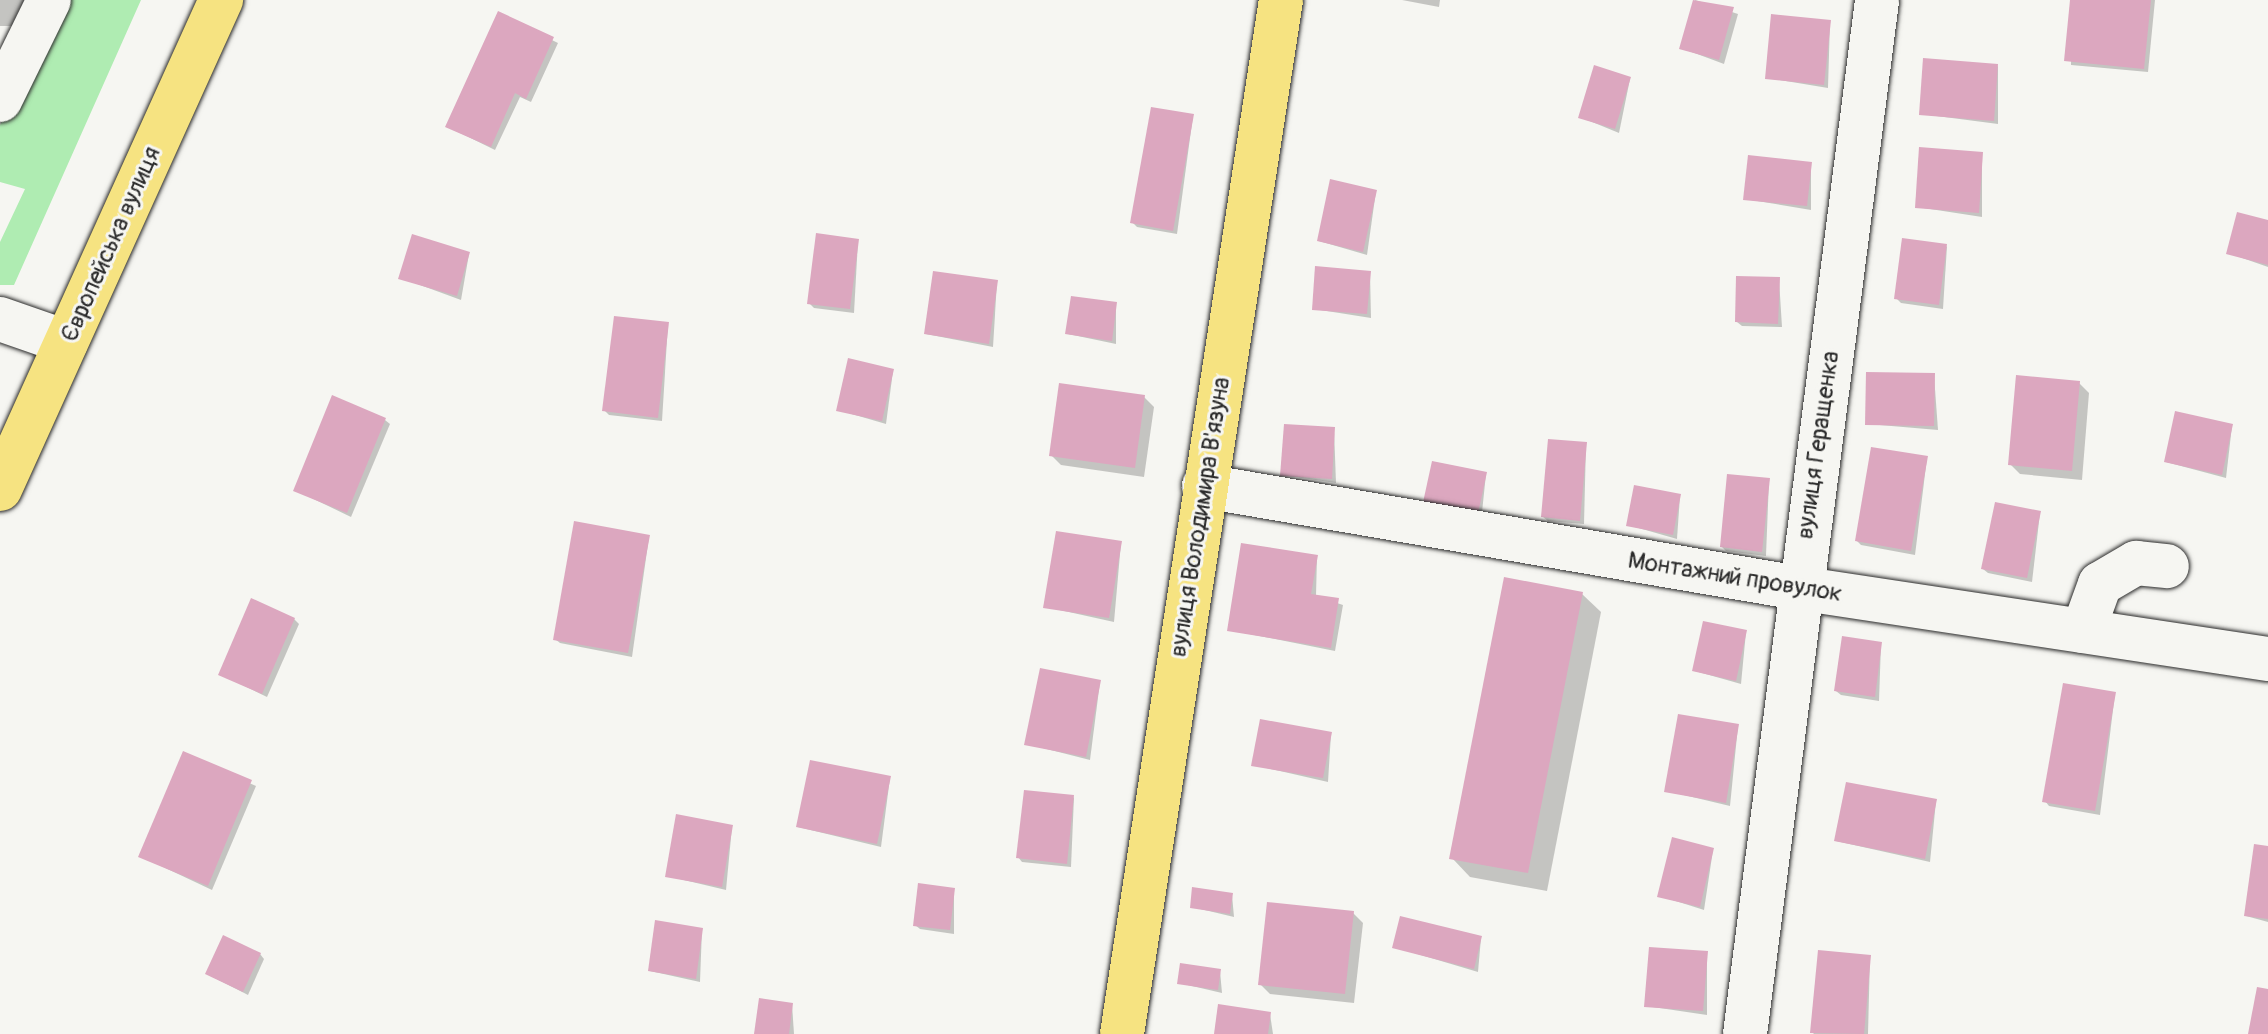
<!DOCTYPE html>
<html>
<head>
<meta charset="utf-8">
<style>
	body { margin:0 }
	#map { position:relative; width:2268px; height:1034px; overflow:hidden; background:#f6f6f2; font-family:Pangolin,sans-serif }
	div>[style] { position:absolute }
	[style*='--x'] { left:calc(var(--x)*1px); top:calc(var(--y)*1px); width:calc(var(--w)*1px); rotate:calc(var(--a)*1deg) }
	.green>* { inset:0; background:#afecb2 }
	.shadow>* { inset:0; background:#0003 }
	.building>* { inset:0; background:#dca7bf }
	.roads { filter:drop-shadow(0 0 2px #2b2b2b) drop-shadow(0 0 2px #2b2b2b) }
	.minor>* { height:44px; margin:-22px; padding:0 22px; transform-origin:22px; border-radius:22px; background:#f6f6f2 }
	.major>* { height:44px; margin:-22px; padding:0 22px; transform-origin:22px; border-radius:22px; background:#f6e381 }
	span { translate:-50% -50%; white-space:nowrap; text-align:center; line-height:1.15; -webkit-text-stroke:6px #f6f6f2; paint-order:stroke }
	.street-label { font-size:24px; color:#2b2b2b }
</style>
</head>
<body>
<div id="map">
	<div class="green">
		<div style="clip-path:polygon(61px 0,141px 0,14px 285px,0 285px,0 242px,25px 189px,0 182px,0 125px)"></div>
	</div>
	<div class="shadow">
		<div style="clip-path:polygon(0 0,25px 0,14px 26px,0 26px)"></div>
		<div style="clip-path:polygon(1402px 0,1440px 0,1439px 7px)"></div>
		<div style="clip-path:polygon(1695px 0,1738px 14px,1724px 64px,1681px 48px)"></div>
		<div style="clip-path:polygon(2072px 0,2155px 0,2148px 72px,2071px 65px)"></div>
		<div style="clip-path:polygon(499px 14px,558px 43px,531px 102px,520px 97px,495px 150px,448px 127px)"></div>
		<div style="clip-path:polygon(1830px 22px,1828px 88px,1767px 78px)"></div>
		<div style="clip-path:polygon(1998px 66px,1998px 124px,1921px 114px)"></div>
		<div style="clip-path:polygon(1630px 79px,1619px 133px,1580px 117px)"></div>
		<div style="clip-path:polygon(1193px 116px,1177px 234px,1137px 227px,1132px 222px)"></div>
		<div style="clip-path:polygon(1982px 154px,1982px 217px,1917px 207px)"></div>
		<div style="clip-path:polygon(1811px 164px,1811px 210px,1745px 199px)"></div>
		<div style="clip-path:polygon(1376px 191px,1367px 255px,1319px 241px)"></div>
		<div style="clip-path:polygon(2268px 222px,2268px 267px,2228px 253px)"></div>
		<div style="clip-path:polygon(858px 241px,854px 313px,814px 308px,809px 303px)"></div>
		<div style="clip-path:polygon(1947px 246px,1943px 309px,1901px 303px,1896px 298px)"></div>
		<div style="clip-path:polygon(469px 254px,461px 300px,401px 278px)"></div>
		<div style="clip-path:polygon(1370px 273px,1371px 318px,1314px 309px)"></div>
		<div style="clip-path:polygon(1779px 279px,1782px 327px,1742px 326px,1737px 322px)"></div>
		<div style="clip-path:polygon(997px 282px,993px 347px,926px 334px)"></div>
		<div style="clip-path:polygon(1116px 304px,1116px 344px,1068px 334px)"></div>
		<div style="clip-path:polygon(668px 324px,662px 421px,609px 415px,604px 410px)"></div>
		<div style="clip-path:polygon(893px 371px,886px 424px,838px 410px)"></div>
		<div style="clip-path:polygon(1934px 375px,1938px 430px,1868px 424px)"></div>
		<div style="clip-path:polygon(2079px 383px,2089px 393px,2082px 480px,2020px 474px,2010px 464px)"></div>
		<div style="clip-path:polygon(1144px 397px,1154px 407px,1144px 477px,1061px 465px,1051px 455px)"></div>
		<div style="clip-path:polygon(385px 420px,390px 424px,351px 517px,295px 490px)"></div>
		<div style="clip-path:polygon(2232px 426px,2226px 478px,2166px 462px)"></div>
		<div style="clip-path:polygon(1334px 429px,1336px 483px,1282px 475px)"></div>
		<div style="clip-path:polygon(1586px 444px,1584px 524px,1548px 521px,1543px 517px)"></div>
		<div style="clip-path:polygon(1927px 458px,1915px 555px,1861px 545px,1857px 541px)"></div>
		<div style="clip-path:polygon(1486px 474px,1481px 522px,1429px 511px)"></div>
		<div style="clip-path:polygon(1769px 480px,1766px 556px,1726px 551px,1722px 547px)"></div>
		<div style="clip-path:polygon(1680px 496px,1677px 539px,1628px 525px)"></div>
		<div style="clip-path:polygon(2040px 513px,2032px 582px,1988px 573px,1983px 569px)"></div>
		<div style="clip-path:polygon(649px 537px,632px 657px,560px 643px,555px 639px)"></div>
		<div style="clip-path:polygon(1121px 543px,1114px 622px,1046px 607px)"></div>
		<div style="clip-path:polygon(1317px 557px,1316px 596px,1343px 605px,1335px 651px,1229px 630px)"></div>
		<div style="clip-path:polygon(1582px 594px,1601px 612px,1547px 891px,1470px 877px,1452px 858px)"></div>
		<div style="clip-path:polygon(294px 619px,299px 624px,267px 697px,220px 674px)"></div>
		<div style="clip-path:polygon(1746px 632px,1741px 684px,1695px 671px)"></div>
		<div style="clip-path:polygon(1881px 644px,1879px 701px,1841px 695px,1836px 691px)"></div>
		<div style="clip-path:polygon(1100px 682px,1090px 760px,1027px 744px)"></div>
		<div style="clip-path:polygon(2115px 694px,2100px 815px,2049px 806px,2045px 801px)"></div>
		<div style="clip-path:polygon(1738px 726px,1730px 806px,1667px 791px)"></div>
		<div style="clip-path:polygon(1331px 734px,1328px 782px,1254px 765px)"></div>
		<div style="clip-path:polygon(184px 754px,256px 786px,212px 890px,140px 856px)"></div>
		<div style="clip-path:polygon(890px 778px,881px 847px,798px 827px)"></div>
		<div style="clip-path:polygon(1074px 797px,1071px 867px,1022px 862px,1018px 857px)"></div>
		<div style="clip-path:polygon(1936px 801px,1930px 862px,1836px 841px)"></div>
		<div style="clip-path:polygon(732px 827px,726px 890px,667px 876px)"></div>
		<div style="clip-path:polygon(2268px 848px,2268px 922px,2246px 916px)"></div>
		<div style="clip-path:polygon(1713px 850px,1704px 910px,1660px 896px)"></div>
		<div style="clip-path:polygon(954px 890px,954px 934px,920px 929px,915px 925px)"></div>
		<div style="clip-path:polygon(1232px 895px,1234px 917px,1192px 907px)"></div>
		<div style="clip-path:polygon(1353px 913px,1363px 923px,1354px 1003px,1270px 994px,1260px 984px)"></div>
		<div style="clip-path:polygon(702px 929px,700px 982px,650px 971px)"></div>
		<div style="clip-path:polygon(1481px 938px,1478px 972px,1394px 947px)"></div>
		<div style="clip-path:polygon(1707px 953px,1707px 1015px,1646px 1006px)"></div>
		<div style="clip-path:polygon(260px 954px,264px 959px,248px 995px,207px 974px)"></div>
		<div style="clip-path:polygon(1870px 957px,1868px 1034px,1814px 1034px,1812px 1032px)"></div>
		<div style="clip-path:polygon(1220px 971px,1222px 993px,1179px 983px)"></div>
		<div style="clip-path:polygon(792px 1004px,794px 1034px,756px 1034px)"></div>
		<div style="clip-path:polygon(1270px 1014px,1273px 1034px,1216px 1034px)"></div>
	</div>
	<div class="building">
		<div style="clip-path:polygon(1693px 0,1734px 7px,1719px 60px,1679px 49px)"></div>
		<div style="clip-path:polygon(2070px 0,2151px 0,2144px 69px,2064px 61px)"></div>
		<div style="clip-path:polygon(498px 11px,554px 37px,526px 99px,515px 93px,491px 147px,445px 127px)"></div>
		<div style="clip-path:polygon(1771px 14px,1831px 20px,1824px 85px,1765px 79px)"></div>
		<div style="clip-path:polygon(1923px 58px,1998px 64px,1994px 121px,1919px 115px)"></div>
		<div style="clip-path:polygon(1594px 65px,1631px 77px,1615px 129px,1578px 118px)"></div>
		<div style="clip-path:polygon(1151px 107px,1194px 114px,1173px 231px,1130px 223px)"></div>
		<div style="clip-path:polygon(1919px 147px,1983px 152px,1979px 213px,1915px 208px)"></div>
		<div style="clip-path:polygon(1748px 155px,1812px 162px,1807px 206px,1743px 200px)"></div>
		<div style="clip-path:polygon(1330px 179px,1377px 190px,1363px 252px,1317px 241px)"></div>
		<div style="clip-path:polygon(2237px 212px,2268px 220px,2268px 265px,2226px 254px)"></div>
		<div style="clip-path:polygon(816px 233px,859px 239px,850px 309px,807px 304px)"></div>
		<div style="clip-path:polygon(412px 234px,470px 252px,457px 296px,398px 279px)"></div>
		<div style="clip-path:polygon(1902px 238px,1947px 244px,1939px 305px,1894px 299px)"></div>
		<div style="clip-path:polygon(1315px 266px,1371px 271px,1367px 314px,1312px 310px)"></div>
		<div style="clip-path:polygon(933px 271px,998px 280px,989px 344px,924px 334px)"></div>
		<div style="clip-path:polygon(1736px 276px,1780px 277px,1778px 324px,1735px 322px)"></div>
		<div style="clip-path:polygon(1071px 296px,1117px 302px,1112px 341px,1065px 334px)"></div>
		<div style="clip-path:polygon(614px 316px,669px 322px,658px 418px,602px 411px)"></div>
		<div style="clip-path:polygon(848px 358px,894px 369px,882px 421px,836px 411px)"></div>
		<div style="clip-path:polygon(1866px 372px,1935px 373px,1934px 426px,1865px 425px)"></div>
		<div style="clip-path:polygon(2016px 375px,2080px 381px,2072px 471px,2008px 465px)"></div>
		<div style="clip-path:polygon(1059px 383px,1145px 395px,1135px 468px,1049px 456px)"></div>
		<div style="clip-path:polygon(332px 395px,386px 418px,347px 513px,293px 491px)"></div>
		<div style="clip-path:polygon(2175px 411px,2233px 424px,2222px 475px,2164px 462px)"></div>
		<div style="clip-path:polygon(1284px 424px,1335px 427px,1332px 479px,1280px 476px)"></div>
		<div style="clip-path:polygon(1548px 439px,1587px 442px,1580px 521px,1541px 517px)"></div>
		<div style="clip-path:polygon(1871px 447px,1928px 456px,1911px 551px,1855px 541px)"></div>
		<div style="clip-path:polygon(1432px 461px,1487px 472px,1477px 518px,1422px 507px)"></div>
		<div style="clip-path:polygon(1727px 474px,1770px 478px,1762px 552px,1720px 547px)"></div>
		<div style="clip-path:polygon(1634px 485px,1681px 494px,1673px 535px,1626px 526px)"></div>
		<div style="clip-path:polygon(1995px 502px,2041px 511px,2027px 578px,1981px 569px)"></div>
		<div style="clip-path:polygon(574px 521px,650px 535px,628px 653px,553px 640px)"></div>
		<div style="clip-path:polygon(1056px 531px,1122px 541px,1109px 618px,1043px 608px)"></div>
		<div style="clip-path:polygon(1241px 543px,1318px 555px,1311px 594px,1339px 598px,1331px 648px,1227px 631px)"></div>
		<div style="clip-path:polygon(1504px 577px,1583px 592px,1528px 873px,1449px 859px)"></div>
		<div style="clip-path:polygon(251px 598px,295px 618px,262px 694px,218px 675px)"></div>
		<div style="clip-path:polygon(1703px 621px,1747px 630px,1736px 681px,1692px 671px)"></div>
		<div style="clip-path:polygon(1842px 636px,1882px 642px,1875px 697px,1834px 691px)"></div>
		<div style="clip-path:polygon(1040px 668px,1101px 680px,1086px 757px,1024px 745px)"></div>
		<div style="clip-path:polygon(2063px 683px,2116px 692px,2095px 811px,2042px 802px)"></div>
		<div style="clip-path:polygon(1678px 714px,1739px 724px,1726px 803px,1664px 792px)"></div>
		<div style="clip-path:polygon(1260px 719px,1332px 732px,1323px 778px,1251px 766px)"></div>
		<div style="clip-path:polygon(183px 751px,252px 780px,208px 886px,138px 857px)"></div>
		<div style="clip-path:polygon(810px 760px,891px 776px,877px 844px,796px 827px)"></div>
		<div style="clip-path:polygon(1846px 782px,1937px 799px,1925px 859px,1834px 841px)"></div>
		<div style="clip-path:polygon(1024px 790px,1074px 795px,1067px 864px,1016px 858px)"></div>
		<div style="clip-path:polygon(676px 814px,733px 825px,722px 887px,665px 877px)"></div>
		<div style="clip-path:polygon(1672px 837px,1714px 848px,1700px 907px,1657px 897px)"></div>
		<div style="clip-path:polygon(2254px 844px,2268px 846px,2268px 919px,2244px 916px)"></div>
		<div style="clip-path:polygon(918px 883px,955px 888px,950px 930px,913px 926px)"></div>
		<div style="clip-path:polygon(1192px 887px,1233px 893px,1230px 914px,1190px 908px)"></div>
		<div style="clip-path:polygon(1267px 902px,1354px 911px,1345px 994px,1258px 985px)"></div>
		<div style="clip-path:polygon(1400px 916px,1482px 936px,1474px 969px,1392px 948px)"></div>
		<div style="clip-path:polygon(655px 920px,703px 928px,696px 979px,648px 971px)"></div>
		<div style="clip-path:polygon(223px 935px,261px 953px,243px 992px,205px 974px)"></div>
		<div style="clip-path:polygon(1649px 947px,1708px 951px,1703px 1011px,1644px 1007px)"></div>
		<div style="clip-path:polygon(1818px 950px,1871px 955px,1864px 1034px,1810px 1033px)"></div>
		<div style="clip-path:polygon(1180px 963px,1221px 969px,1218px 990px,1177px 984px)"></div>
		<div style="clip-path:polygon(2257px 987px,2268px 989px,2268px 1034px,2248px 1034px)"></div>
		<div style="clip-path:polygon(759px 998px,793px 1003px,789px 1034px,754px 1034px)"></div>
		<div style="clip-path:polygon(1218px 1004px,1271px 1012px,1268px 1034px,1214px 1034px)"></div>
	</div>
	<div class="roads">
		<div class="minor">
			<div style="--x:0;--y:100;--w:111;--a:-63.9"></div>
			<div style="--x:0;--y:319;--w:70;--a:19.2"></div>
			<div style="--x:1204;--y:486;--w:603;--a:9.74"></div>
			<div style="--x:1798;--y:588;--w:475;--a:8.6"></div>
			<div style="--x:2083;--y:631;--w:50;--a:-70.1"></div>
			<div style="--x:2100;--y:584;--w:42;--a:-30.3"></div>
			<div style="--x:2136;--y:563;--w:31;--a:6"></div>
			<div style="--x:1745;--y:1034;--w:1042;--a:-82.72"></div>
		</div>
		<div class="major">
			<div style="--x:0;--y:489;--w:537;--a:-65.68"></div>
			<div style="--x:1122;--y:1034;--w:1046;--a:-81.26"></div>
		</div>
	</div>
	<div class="street-label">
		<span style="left:111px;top:244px;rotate:-66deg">Європейська вулиця</span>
		<span style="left:1818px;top:445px;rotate:-82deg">вулиця Геращенка</span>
		<span style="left:1200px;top:517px;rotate:-81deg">вулиця Володимира В'язуна</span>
		<span style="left:1735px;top:577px;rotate:9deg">Монтажний провулок</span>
	</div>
</div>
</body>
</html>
